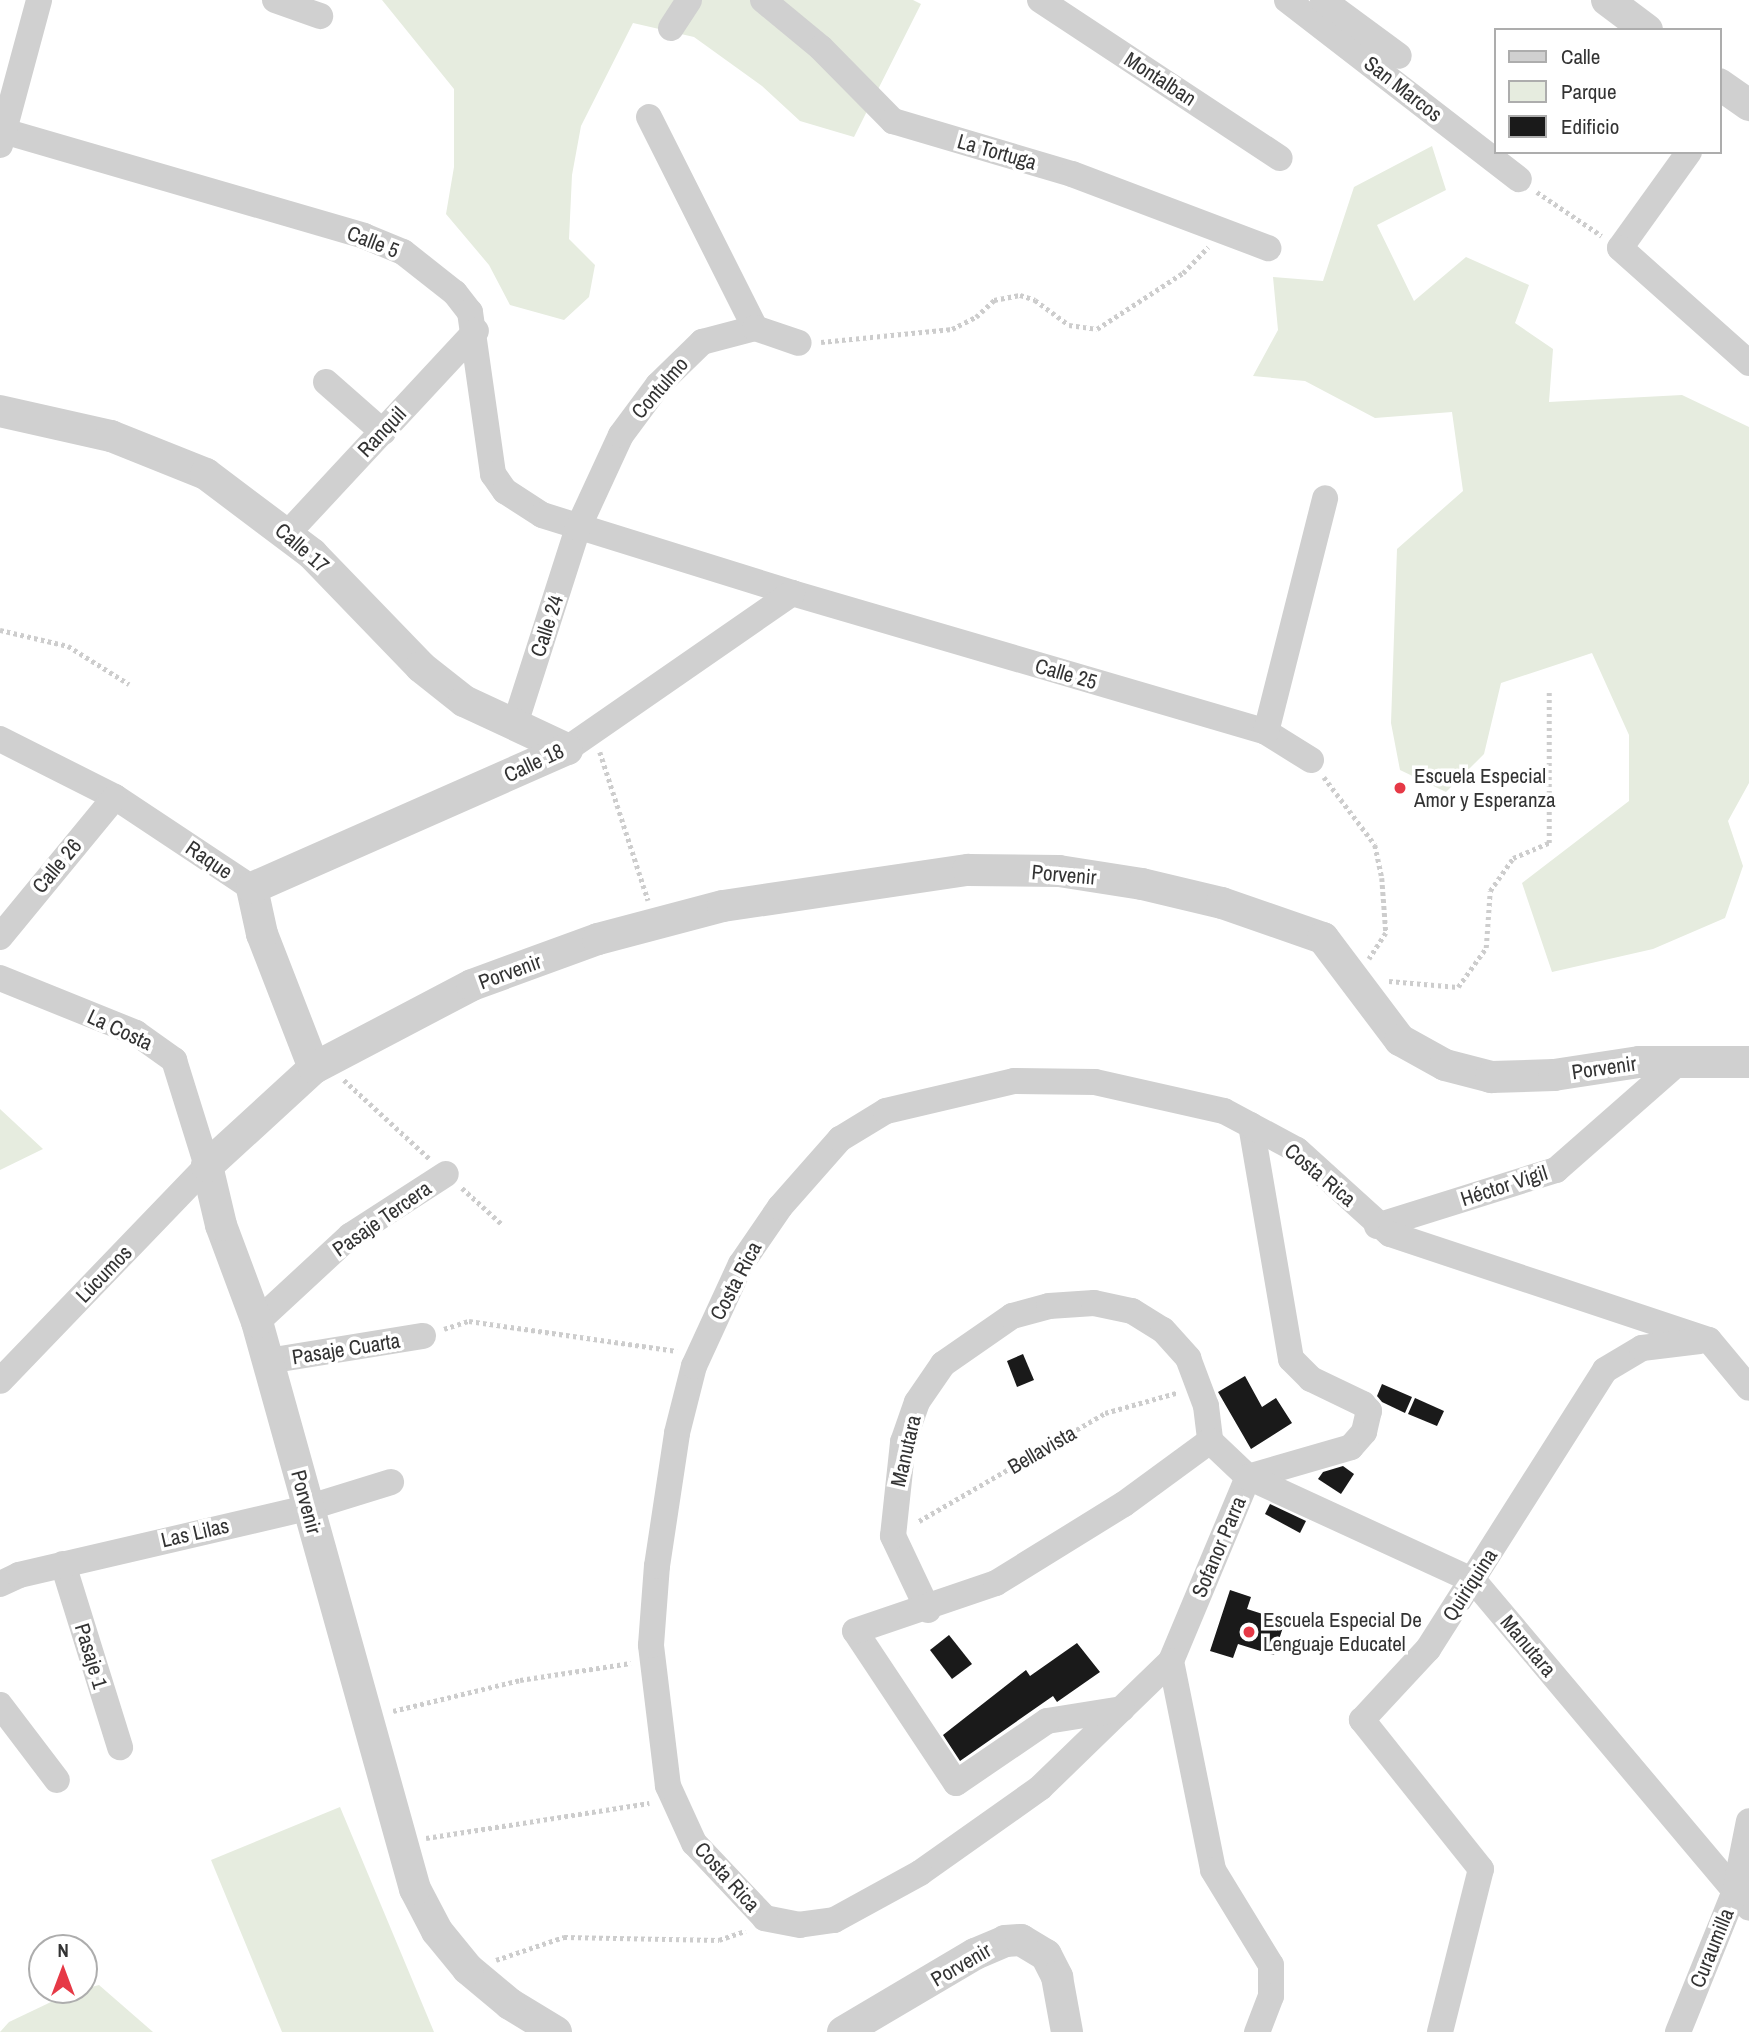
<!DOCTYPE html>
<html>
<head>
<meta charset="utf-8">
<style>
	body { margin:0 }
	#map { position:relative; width:1749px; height:2032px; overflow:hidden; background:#fff; font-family:"Archivo Narrow",sans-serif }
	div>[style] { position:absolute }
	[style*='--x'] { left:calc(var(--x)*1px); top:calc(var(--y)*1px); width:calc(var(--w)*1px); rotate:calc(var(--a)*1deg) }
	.green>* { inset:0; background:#e6ecdf }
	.building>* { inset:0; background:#1a1a1a }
	.path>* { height:4.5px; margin-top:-2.25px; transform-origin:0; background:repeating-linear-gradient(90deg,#cdcdcd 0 3.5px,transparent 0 7px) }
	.minor>* { height:26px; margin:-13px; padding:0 13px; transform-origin:13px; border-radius:13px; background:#d0d0d0 }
	.tertiary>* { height:32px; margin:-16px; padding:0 16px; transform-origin:16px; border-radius:16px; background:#d0d0d0 }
	.dots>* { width:19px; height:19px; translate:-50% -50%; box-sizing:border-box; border:4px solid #fff; border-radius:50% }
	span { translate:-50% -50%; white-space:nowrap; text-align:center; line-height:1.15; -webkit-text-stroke:7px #fff; paint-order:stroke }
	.street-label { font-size:21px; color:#333 }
	.poi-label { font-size:21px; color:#333 }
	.left { translate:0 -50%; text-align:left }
	.legend { position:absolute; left:1494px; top:28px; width:228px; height:126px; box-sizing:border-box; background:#fff; border:2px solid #adadad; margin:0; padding:9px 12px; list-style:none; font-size:21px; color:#333 }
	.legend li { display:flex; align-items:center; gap:14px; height:35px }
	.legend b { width:35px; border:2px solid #adadad }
	.north { position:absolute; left:28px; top:1934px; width:70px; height:70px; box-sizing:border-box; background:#fff; border:2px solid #adadad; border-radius:50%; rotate:0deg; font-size:19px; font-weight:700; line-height:28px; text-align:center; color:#333 }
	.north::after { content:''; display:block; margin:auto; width:24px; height:32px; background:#e63946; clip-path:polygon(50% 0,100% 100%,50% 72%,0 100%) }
</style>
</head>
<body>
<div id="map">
	<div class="green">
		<div style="clip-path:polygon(382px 0,913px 0,921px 4px,854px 137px,800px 121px,762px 86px,694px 37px,633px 23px,581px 126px,572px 175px,569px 239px,595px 265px,589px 297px,564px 320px,510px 305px,489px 265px,446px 214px,454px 167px,454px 89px)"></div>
		<div style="clip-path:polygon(1432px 146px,1446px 190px,1377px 225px,1414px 301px,1466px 257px,1529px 285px,1515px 323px,1553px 349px,1549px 402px,1682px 395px,1749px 427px,1749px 783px,1728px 821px,1743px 866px,1725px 918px,1653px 949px,1552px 972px,1522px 883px,1629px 801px,1629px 735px,1592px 653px,1501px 683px,1484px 754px,1446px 792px,1400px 770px,1391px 723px,1397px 549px,1463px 491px,1452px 412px,1375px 418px,1305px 381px,1253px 376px,1278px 330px,1273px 277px,1323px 281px,1354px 187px)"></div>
		<div style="clip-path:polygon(0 1109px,43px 1149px,0 1170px)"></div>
		<div style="clip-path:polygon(340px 1807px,434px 2032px,282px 2032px,211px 1860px)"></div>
		<div style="clip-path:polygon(99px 1985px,153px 2032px,0 2032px,9px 2022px,72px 1992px)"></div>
	</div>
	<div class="building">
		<div style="clip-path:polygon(1023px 1354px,1034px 1380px,1017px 1387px,1007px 1361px)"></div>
		<div style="clip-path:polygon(1245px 1376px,1262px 1407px,1276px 1398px,1292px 1423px,1251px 1449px,1218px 1392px)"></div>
		<div style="clip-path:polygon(1382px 1384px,1412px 1397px,1405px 1413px,1382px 1402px,1377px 1396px)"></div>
		<div style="clip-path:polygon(1415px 1398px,1444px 1411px,1437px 1426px,1408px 1414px)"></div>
		<div style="clip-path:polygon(1343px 1466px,1354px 1474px,1341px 1494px,1318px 1479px,1323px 1472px)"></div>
		<div style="clip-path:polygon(1270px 1504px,1306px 1521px,1300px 1533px,1265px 1514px)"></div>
		<div style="clip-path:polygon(1230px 1590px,1251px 1597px,1247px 1609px,1285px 1621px,1274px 1655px,1238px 1644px,1233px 1658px,1210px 1651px)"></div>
		<div style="clip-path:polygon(949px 1635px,972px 1664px,952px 1679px,930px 1650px)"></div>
		<div style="clip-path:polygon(1077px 1643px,1100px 1672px,1057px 1702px,1053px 1696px,960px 1761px,943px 1735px,1026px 1670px,1030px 1676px)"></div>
	</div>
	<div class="path">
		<div style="--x:1537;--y:192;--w:78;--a:34.1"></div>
		<div style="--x:821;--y:342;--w:132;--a:-5.7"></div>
		<div style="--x:952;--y:329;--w:27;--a:-27"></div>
		<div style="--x:976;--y:317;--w:25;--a:-43"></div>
		<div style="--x:994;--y:300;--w:26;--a:-11"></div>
		<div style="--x:1020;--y:295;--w:16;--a:18"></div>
		<div style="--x:1035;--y:300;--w:42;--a:36.3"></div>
		<div style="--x:1069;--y:325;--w:28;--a:8"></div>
		<div style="--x:1097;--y:329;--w:103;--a:-33.1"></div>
		<div style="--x:1183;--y:273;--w:36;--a:-46"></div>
		<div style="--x:0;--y:630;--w:70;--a:13.2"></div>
		<div style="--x:68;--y:646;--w:72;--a:31.9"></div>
		<div style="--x:600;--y:752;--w:156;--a:72"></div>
		<div style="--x:1324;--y:777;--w:85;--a:53.1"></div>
		<div style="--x:1375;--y:845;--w:34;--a:78"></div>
		<div style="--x:1382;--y:878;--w:55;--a:85.8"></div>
		<div style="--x:1386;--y:933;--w:31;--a:123"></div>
		<div style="--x:1389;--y:981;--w:69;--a:5"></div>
		<div style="--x:1458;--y:987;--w:48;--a:-54.3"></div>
		<div style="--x:1486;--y:948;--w:57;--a:-86"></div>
		<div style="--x:1490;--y:891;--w:40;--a:-55.1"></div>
		<div style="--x:1513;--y:858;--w:39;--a:-23"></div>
		<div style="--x:1549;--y:843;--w:152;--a:-90"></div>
		<div style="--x:344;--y:1080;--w:117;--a:42.6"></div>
		<div style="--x:462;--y:1188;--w:55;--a:42.1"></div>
		<div style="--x:444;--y:1329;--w:26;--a:-18"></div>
		<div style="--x:469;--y:1321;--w:210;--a:8.2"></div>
		<div style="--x:919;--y:1521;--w:215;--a:-30.1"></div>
		<div style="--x:1105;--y:1413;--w:74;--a:-15.7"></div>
		<div style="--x:393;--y:1711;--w:131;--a:-13.7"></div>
		<div style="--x:520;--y:1680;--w:112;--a:-8.7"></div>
		<div style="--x:426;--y:1838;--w:226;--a:-8.9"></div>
		<div style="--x:496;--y:1960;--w:72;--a:-18.7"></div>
		<div style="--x:564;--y:1937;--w:155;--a:1.1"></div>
		<div style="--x:719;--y:1940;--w:28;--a:-19"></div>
	</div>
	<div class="minor">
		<div style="--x:275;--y:0;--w:48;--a:19.6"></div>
		<div style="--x:763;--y:0;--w:75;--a:39.6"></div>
		<div style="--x:821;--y:48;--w:103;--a:45.4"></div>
		<div style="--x:893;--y:121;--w:187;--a:16.5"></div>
		<div style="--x:1072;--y:174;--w:210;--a:20.7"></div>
		<div style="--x:1040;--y:0;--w:287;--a:33.4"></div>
		<div style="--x:1287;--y:0;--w:293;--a:37.7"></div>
		<div style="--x:1323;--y:0;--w:94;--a:36.4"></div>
		<div style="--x:671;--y:28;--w:33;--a:-57"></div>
		<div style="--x:649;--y:117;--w:236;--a:63.3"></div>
		<div style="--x:0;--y:130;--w:379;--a:16.2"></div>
		<div style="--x:364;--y:236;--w:42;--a:22.3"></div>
		<div style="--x:403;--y:252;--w:66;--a:38.3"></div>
		<div style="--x:455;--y:293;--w:24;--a:52"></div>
		<div style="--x:470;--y:312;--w:164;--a:81.9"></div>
		<div style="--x:493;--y:474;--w:21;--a:55"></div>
		<div style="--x:505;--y:491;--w:44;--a:33"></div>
		<div style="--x:542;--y:515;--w:262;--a:17.3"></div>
		<div style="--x:792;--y:593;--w:494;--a:16.3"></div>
		<div style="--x:1266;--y:732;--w:53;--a:31.9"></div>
		<div style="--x:0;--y:145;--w:150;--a:-74.9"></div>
		<div style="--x:1689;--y:152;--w:118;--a:125.7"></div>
		<div style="--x:1620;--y:248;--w:173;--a:41.7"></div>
		<div style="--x:326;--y:382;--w:76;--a:41.3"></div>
		<div style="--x:288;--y:533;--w:276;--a:-47.1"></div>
		<div style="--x:515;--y:724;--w:206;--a:-72.2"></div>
		<div style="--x:578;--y:528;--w:102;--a:-65.2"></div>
		<div style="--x:621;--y:435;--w:62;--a:-53.5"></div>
		<div style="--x:658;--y:385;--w:62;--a:-44.3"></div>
		<div style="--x:702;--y:342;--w:55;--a:-14.8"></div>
		<div style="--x:755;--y:328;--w:46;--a:18.8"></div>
		<div style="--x:1266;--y:732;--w:241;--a:-75.8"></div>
		<div style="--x:0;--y:739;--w:129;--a:26.8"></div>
		<div style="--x:115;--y:797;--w:164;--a:33.6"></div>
		<div style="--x:567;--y:749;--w:274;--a:-34.7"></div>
		<div style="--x:0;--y:937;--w:181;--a:-50.6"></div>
		<div style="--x:0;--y:978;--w:147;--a:22"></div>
		<div style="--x:136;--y:1033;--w:47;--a:35.4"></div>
		<div style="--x:174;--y:1060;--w:111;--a:72.7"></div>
		<div style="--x:207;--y:1166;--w:298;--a:133.9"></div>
		<div style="--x:1377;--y:1226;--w:188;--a:-17.4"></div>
		<div style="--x:1556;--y:1170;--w:164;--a:-41.3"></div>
		<div style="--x:257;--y:1322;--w:127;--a:-42.8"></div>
		<div style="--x:350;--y:1236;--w:114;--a:-32.9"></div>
		<div style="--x:268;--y:1361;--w:157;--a:-9.2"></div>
		<div style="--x:1248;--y:1477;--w:199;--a:112.7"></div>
		<div style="--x:1171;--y:1661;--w:213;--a:78.6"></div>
		<div style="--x:1213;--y:1870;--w:111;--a:58.6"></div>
		<div style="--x:1271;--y:1965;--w:31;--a:90"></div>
		<div style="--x:1271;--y:1996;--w:39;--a:111"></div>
		<div style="--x:1248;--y:1477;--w:107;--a:-16.2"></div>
		<div style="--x:1351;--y:1447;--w:20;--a:-49"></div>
		<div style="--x:1364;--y:1432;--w:22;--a:-77"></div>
		<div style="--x:1369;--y:1411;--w:9;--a:-131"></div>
		<div style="--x:1363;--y:1404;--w:58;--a:-154.3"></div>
		<div style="--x:1311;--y:1379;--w:28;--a:-135"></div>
		<div style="--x:1291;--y:1359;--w:237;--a:-99.7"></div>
		<div style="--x:63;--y:1564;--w:192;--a:72.7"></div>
		<div style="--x:0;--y:1584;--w:21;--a:-25"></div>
		<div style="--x:19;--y:1575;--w:296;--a:-13.1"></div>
		<div style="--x:307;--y:1508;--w:88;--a:-17.2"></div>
		<div style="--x:928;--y:1610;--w:82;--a:-115.3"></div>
		<div style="--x:893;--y:1536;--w:95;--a:-83.9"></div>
		<div style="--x:903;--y:1442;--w:42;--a:-70.7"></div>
		<div style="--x:917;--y:1402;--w:46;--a:-55.6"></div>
		<div style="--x:943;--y:1364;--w:84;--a:-34.8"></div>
		<div style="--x:1012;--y:1316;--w:38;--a:-15"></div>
		<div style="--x:1049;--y:1306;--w:45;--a:-3.8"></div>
		<div style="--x:1094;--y:1303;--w:39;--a:12"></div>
		<div style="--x:1132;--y:1311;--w:36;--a:32"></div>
		<div style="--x:1163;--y:1330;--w:38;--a:48"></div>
		<div style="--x:1188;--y:1358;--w:51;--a:69.4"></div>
		<div style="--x:1206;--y:1406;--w:35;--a:83"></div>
		<div style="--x:1210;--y:1441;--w:52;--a:43.5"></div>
		<div style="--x:1248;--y:1477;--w:249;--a:24.7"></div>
		<div style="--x:1474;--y:1581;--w:427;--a:49.9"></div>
		<div style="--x:1171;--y:1661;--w:182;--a:135.9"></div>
		<div style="--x:1040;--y:1788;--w:147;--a:144.7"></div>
		<div style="--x:920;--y:1873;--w:98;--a:151.3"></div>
		<div style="--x:834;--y:1920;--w:34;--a:172"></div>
		<div style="--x:800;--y:1925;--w:36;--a:-169"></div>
		<div style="--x:765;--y:1918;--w:103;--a:-133.4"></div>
		<div style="--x:694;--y:1843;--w:63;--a:-114.5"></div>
		<div style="--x:668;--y:1786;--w:142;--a:-96.9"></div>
		<div style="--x:651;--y:1645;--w:79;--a:-85.7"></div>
		<div style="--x:657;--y:1566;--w:134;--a:-81.4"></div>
		<div style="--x:677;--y:1433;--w:69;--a:-75.8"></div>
		<div style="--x:694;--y:1366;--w:112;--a:-65.3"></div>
		<div style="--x:741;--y:1264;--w:69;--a:-55.6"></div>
		<div style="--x:780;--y:1207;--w:91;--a:-48.6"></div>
		<div style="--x:840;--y:1139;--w:54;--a:-31.3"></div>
		<div style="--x:886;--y:1111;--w:131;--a:-13.2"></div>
		<div style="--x:1014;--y:1081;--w:81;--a:0.7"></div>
		<div style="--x:1095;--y:1082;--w:132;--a:12.7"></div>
		<div style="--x:1224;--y:1111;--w:83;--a:28.1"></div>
		<div style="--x:1297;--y:1150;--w:125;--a:42.1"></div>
		<div style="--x:1390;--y:1234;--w:336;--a:18.4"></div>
		<div style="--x:1709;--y:1340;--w:62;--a:50.2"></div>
		<div style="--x:0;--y:1705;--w:94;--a:52.8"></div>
		<div style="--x:1122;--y:1709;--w:76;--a:170.9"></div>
		<div style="--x:1047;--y:1721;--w:110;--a:145.7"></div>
		<div style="--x:956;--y:1783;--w:182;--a:-123.6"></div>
		<div style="--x:855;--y:1631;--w:149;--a:-18.8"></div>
		<div style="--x:996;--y:1583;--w:150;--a:-31.7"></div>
		<div style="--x:1124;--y:1504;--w:107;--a:-36.2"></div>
		<div style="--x:1440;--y:2032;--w:168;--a:-75.9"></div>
		<div style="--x:1481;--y:1869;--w:191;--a:-128.6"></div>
		<div style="--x:1362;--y:1720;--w:97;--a:-47.1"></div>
		<div style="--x:1428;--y:1649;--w:330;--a:-57.6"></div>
		<div style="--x:1605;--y:1370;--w:43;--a:-30.7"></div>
		<div style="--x:1642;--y:1348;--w:58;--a:-6.9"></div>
		<div style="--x:1678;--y:2032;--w:152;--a:-68"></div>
		<div style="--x:1735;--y:1891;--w:71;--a:-78.7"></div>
	</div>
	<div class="tertiary">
		<div style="--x:1607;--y:0;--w:50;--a:36.9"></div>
		<div style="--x:1719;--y:84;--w:37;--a:35"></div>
		<div style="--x:0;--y:411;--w:114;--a:12.7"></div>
		<div style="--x:111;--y:436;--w:102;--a:21.8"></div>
		<div style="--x:206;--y:474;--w:133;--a:37"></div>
		<div style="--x:312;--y:554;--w:157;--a:46"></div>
		<div style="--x:421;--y:667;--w:55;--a:38.3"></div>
		<div style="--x:464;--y:701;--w:114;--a:25"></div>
		<div style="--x:314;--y:1068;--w:144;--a:-111.2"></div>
		<div style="--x:262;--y:934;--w:47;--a:-102.3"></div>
		<div style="--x:252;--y:888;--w:344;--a:-23.8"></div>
		<div style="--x:556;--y:2032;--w:54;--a:-148.7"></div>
		<div style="--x:510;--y:2004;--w:55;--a:-140.2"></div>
		<div style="--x:468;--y:1969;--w:49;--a:-129.2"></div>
		<div style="--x:437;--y:1931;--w:47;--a:-117.6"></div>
		<div style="--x:415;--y:1889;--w:589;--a:-105.57"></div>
		<div style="--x:257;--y:1322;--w:103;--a:-110.4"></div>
		<div style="--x:221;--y:1225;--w:61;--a:-103.3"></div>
		<div style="--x:207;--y:1166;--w:145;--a:-42.5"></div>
		<div style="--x:314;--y:1068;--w:178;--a:-27.7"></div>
		<div style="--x:472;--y:985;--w:134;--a:-20.1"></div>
		<div style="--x:598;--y:939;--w:129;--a:-14.8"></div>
		<div style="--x:723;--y:906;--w:248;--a:-8.4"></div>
		<div style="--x:968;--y:870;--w:91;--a:0.6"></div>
		<div style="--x:1059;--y:871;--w:84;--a:8.9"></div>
		<div style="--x:1142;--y:884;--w:82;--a:13.4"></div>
		<div style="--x:1222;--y:903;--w:107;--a:19.1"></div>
		<div style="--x:1323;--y:938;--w:128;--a:53"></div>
		<div style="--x:1400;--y:1040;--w:51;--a:29.1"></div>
		<div style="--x:1445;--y:1065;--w:48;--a:14.6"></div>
		<div style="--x:1491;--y:1077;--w:63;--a:-1.8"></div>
		<div style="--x:1554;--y:1075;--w:86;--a:-8.7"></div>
		<div style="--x:1639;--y:1062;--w:110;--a:0"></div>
		<div style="--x:843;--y:2032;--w:153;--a:-30.6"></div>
		<div style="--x:975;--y:1954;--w:33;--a:-23"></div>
		<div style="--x:1005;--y:1941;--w:16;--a:-4"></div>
		<div style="--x:1021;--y:1940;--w:29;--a:31"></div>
		<div style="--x:1046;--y:1955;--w:25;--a:63"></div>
		<div style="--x:1057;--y:1977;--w:56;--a:79.7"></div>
	</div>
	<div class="dots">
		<div style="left:1400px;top:788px;background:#e63946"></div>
		<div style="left:1249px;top:1632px;background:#e63946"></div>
	</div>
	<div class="street-label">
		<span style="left:1160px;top:79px;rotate:33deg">Montalban</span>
		<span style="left:1403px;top:89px;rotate:38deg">San Marcos</span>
		<span style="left:997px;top:152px;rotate:16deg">La Tortuga</span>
		<span style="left:373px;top:242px;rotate:21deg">Calle 5</span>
		<span style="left:660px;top:388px;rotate:-49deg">Contulmo</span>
		<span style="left:382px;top:432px;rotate:-47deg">Ranquil</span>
		<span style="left:302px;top:548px;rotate:41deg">Calle 17</span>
		<span style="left:547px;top:626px;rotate:-72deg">Calle 24</span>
		<span style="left:1066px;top:674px;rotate:16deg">Calle 25</span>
		<span style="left:534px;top:763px;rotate:-25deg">Calle 18</span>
		<span style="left:209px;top:860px;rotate:34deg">Raque</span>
		<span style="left:57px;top:866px;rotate:-50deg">Calle 26</span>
		<span style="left:1064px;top:875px;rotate:5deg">Porvenir</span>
		<span style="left:510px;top:972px;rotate:-20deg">Porvenir</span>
		<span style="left:120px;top:1030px;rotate:25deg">La Costa</span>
		<span style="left:1604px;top:1068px;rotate:-8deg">Porvenir</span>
		<span style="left:1320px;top:1175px;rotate:40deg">Costa Rica</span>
		<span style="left:1504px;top:1186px;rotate:-18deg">Héctor Vigil</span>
		<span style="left:382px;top:1219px;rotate:-35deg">Pasaje Tercera</span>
		<span style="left:104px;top:1274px;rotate:-46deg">Lúcumos</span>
		<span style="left:736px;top:1281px;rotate:-62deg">Costa Rica</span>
		<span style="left:346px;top:1349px;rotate:-9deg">Pasaje Cuarta</span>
		<span style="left:1042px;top:1450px;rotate:-30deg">Bellavista</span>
		<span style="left:906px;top:1451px;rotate:-77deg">Manutara</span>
		<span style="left:306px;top:1502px;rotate:75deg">Porvenir</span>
		<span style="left:195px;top:1533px;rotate:-13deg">Las Lilas</span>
		<span style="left:1219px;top:1547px;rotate:-67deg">Sofanor Parra</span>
		<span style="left:1470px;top:1585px;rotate:-57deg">Quiriquina</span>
		<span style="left:1528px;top:1646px;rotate:50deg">Manutara</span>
		<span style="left:91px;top:1656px;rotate:73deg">Pasaje 1</span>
		<span style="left:727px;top:1877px;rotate:48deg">Costa Rica</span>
		<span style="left:1712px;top:1948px;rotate:-68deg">Curaumilla</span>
		<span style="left:961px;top:1965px;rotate:-30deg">Porvenir</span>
	</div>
	<div class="poi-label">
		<span class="left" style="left:1414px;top:788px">Escuela Especial<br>Amor y Esperanza</span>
		<span class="left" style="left:1263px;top:1632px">Escuela Especial De<br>Lenguaje Educatel</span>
	</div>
	<ul class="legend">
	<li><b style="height:9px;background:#d0d0d0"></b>Calle</li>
	<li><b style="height:19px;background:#e6ecdf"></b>Parque</li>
	<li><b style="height:19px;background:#1a1a1a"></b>Edificio</li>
	</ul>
	<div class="north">N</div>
</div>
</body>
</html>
